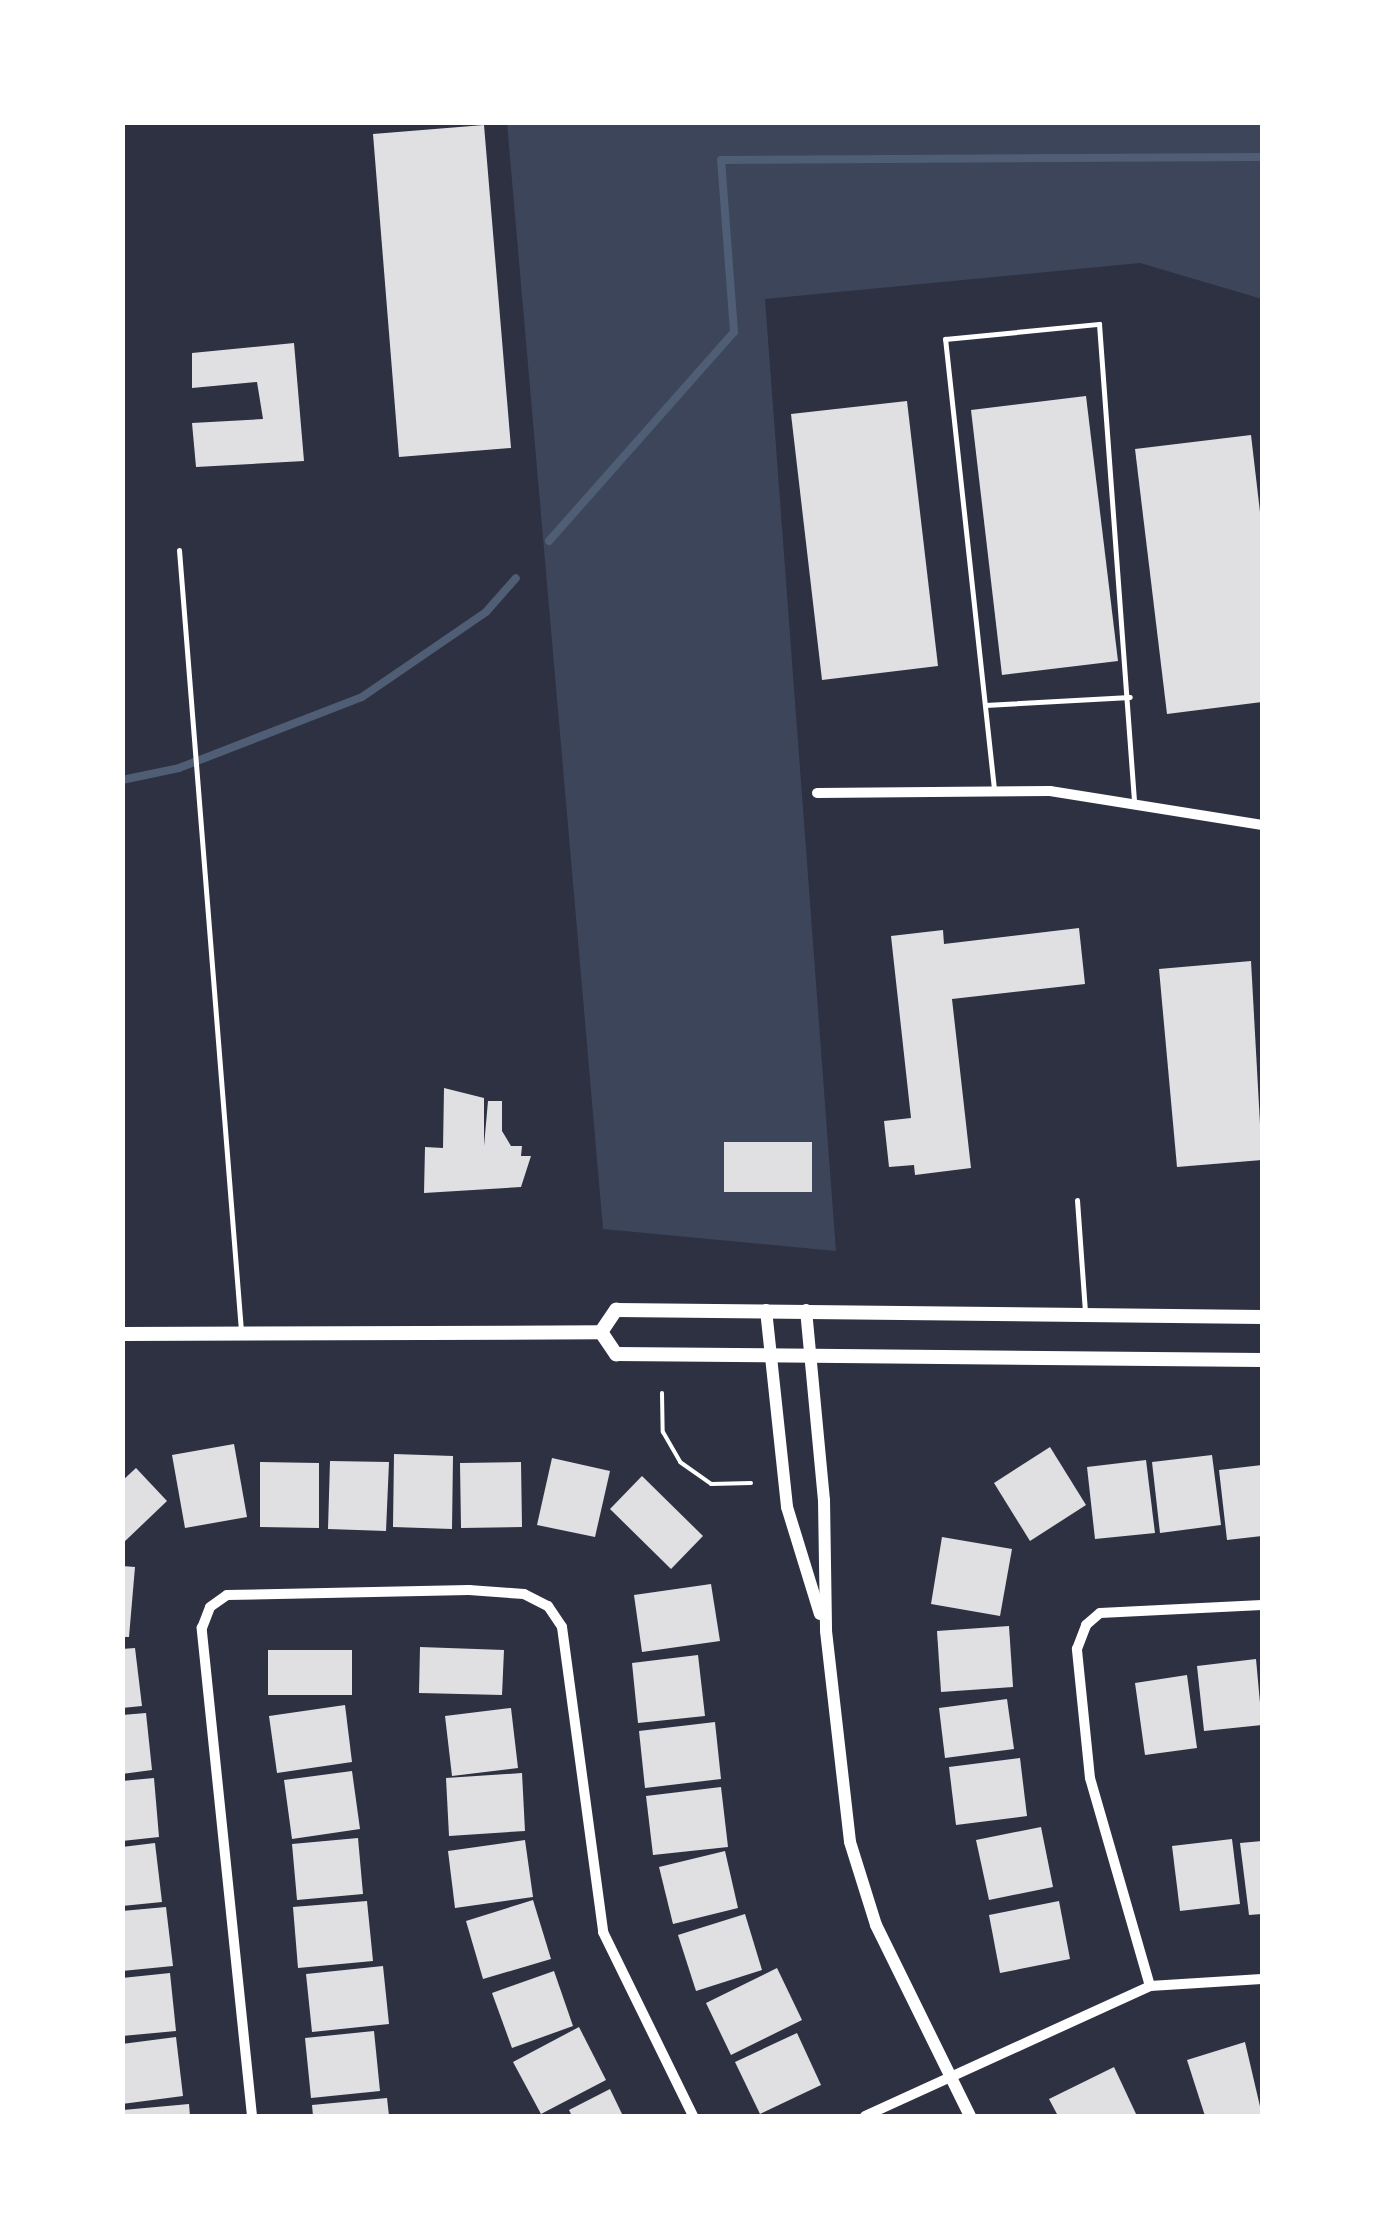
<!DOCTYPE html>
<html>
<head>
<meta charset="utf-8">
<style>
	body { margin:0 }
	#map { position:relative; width:1385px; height:2239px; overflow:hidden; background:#2d3142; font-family:"Source Sans 3",sans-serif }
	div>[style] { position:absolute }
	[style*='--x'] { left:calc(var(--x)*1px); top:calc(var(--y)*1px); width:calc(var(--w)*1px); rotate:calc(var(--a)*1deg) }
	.green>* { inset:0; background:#3c4559 }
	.stream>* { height:8px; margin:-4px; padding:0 4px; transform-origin:4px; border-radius:4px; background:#4f5d75 }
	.building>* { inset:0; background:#e0e0e3 }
	.path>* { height:4px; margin:-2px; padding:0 2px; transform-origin:2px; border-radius:2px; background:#fff }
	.service>* { height:5px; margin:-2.5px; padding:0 2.5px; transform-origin:2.5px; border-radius:2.5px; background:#fff }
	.minor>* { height:10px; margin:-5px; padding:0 5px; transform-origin:5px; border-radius:5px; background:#fff }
	.tertiary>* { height:12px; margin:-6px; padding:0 6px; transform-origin:6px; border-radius:6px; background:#fff }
	.secondary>* { height:14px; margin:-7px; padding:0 7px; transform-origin:7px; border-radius:7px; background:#fff }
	span { translate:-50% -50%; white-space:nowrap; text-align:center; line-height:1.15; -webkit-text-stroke:9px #fff; paint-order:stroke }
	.frame { position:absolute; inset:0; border:125px solid #fff; pointer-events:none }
</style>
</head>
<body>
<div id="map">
	<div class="green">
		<div style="clip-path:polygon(507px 123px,1262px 123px,1262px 299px,1140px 263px,765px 299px,836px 1251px,603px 1229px)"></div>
	</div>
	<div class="stream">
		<div style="--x:549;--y:541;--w:279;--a:-48.5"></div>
		<div style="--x:734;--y:332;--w:172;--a:-94.3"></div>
		<div style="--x:721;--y:160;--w:541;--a:-0.32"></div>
		<div style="--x:122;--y:780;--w:58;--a:-11.9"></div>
		<div style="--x:179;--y:768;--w:196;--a:-21.2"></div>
		<div style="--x:362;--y:697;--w:150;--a:-34.4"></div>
		<div style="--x:486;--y:612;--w:45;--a:-48.6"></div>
	</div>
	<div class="building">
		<div style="clip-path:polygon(484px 125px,511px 448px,399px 457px,373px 134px)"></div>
		<div style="clip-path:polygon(294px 343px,304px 461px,196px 467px,192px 423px,263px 419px,257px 382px,192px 388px,192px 353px)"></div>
		<div style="clip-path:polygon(1086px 396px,1118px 661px,1002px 675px,971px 410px)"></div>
		<div style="clip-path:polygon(907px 401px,938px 666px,822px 680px,791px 414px)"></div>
		<div style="clip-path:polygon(1251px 435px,1262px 529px,1262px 702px,1167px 714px,1135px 449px)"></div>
		<div style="clip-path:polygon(1079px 928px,1085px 984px,952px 999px,971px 1168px,915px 1175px,914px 1165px,889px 1167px,884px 1121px,911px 1118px,891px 936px,943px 930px,944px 944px)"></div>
		<div style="clip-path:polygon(1251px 961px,1262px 1160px,1177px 1167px,1159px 969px)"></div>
		<div style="clip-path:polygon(444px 1088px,484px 1098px,484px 1146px,488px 1101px,502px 1101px,502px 1131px,511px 1146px,522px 1146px,521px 1156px,531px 1156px,521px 1187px,424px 1193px,425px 1147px,443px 1148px)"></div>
		<div style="clip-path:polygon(724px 1142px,812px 1142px,812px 1192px,724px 1192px)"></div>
		<div style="clip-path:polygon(234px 1444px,247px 1517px,185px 1528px,172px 1455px)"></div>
		<div style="clip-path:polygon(1050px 1447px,1086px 1505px,1030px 1541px,994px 1483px)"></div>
		<div style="clip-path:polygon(394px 1454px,453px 1456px,452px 1529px,393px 1527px)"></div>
		<div style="clip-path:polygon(1212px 1455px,1221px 1525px,1160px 1533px,1152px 1462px)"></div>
		<div style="clip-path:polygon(552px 1458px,610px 1471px,595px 1537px,537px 1525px)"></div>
		<div style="clip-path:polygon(1146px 1460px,1155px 1533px,1095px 1539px,1087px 1467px)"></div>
		<div style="clip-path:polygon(330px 1461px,389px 1462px,386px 1531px,328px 1529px)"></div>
		<div style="clip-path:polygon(260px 1462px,319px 1463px,319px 1528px,260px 1527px)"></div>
		<div style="clip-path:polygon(521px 1462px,522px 1527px,461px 1528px,460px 1463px)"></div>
		<div style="clip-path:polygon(1262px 1465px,1262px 1536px,1227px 1540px,1219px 1470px)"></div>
		<div style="clip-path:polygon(136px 1468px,167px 1501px,122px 1544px,122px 1481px)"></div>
		<div style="clip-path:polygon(642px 1476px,703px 1536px,671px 1569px,610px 1509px)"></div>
		<div style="clip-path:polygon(942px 1537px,1012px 1549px,1000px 1616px,931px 1604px)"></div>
		<div style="clip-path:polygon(122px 1566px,135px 1567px,129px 1637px,122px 1637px)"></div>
		<div style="clip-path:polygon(711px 1584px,720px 1641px,642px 1652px,634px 1595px)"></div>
		<div style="clip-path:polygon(1009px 1626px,1013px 1687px,941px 1692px,937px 1631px)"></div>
		<div style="clip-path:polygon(420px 1647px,504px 1650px,502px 1695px,419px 1693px)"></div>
		<div style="clip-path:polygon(135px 1648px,142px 1706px,122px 1708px,122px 1649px)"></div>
		<div style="clip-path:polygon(268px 1650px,352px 1650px,352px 1695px,268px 1695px)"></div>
		<div style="clip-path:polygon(698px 1655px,705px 1716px,638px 1723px,632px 1663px)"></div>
		<div style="clip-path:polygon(1256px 1659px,1262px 1725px,1204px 1731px,1197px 1666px)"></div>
		<div style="clip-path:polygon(1187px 1675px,1197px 1748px,1145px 1755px,1135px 1683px)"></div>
		<div style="clip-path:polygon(1007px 1699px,1014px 1749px,945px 1758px,939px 1708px)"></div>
		<div style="clip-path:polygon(345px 1705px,352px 1762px,277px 1773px,269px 1716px)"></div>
		<div style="clip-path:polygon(511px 1708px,518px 1768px,452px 1776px,445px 1716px)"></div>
		<div style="clip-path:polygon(146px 1713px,152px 1770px,122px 1774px,122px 1715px)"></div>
		<div style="clip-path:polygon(715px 1722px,721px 1779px,645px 1788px,639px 1731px)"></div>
		<div style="clip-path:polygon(1020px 1758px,1027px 1816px,956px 1825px,949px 1767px)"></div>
		<div style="clip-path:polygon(352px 1771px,360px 1829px,292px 1839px,284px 1780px)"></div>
		<div style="clip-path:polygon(522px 1773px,525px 1831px,449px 1836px,446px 1778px)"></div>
		<div style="clip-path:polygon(154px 1778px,159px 1837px,122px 1841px,122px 1781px)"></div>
		<div style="clip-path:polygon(721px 1787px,728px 1847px,653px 1855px,646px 1796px)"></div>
		<div style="clip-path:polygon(1041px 1827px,1053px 1887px,989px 1900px,976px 1840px)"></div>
		<div style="clip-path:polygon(358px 1838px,363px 1894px,297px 1900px,292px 1844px)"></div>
		<div style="clip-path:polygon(1232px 1839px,1240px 1904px,1180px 1911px,1172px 1846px)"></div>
		<div style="clip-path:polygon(525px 1840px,533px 1897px,455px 1908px,448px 1851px)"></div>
		<div style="clip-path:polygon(1262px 1841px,1262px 1914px,1249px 1915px,1240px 1843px)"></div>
		<div style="clip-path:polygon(155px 1843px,162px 1902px,122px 1906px,122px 1847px)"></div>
		<div style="clip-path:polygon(725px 1851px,738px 1908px,673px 1924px,659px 1867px)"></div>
		<div style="clip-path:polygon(533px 1900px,551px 1959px,483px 1979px,466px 1921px)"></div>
		<div style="clip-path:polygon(367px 1901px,373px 1961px,298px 1968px,293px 1907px)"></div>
		<div style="clip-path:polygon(1059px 1901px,1070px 1959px,1000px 1973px,989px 1915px)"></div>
		<div style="clip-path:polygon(166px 1907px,173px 1966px,122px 1971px,122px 1911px)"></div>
		<div style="clip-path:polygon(745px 1914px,762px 1970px,696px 1991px,678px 1935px)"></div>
		<div style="clip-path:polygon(383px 1966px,389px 2024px,312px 2032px,306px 1974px)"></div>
		<div style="clip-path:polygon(777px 1968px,802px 2020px,731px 2055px,706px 2003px)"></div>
		<div style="clip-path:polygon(554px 1971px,573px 2026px,512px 2048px,492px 1993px)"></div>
		<div style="clip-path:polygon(170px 1973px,176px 2031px,122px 2036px,122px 1978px)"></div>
		<div style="clip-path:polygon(579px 2027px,606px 2080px,541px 2114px,513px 2062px)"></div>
		<div style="clip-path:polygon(374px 2031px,380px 2091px,311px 2098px,305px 2038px)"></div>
		<div style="clip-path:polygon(797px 2033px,821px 2085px,760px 2114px,735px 2062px)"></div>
		<div style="clip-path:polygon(176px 2037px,183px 2096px,122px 2104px,122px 2044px)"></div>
		<div style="clip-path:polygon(1245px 2042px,1262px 2115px,1205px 2116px,1187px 2060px)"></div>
		<div style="clip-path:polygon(1114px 2067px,1137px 2116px,1058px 2116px,1049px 2099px)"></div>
		<div style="clip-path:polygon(610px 2089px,623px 2116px,572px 2116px,569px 2110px)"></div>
		<div style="clip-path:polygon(387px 2098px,389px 2116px,313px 2116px,312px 2105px)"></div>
		<div style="clip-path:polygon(189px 2104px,190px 2116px,123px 2116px,123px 2110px)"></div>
	</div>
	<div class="path">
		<div style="--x:662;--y:1393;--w:39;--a:89"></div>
		<div style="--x:663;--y:1432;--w:34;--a:60"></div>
		<div style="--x:680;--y:1462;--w:38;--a:35"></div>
		<div style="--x:711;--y:1484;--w:40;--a:-1.4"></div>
	</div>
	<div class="service">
		<div style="--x:179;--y:550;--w:783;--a:85.46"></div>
		<div style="--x:985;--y:705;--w:145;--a:-3.2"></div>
		<div style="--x:994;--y:789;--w:453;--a:-96.2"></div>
		<div style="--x:945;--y:339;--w:155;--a:-5.6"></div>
		<div style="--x:1099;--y:324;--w:481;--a:85.8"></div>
		<div style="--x:1077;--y:1200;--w:111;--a:85.9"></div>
	</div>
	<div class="minor">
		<div style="--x:817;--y:793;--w:233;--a:-0.5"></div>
		<div style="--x:1050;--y:791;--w:215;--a:9.1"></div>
		<div style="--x:1150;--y:1986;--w:216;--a:-106.1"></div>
		<div style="--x:1090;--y:1778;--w:130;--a:-95.8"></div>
		<div style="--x:1077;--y:1649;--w:26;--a:-69"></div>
		<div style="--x:1086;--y:1625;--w:18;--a:-41"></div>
		<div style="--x:1100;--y:1613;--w:162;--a:-2.8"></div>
		<div style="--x:252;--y:2116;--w:491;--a:-95.9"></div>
		<div style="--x:202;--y:1628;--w:22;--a:-69"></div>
		<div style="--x:210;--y:1607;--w:21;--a:-35"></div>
		<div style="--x:227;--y:1595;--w:242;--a:-1.2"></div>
		<div style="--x:469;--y:1590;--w:55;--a:4.2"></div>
		<div style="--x:524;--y:1594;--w:27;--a:27"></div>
		<div style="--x:548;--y:1606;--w:25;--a:56"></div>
		<div style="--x:562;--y:1627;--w:308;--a:82.3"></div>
		<div style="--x:603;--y:1932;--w:205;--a:63.9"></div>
		<div style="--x:865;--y:2116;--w:313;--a:-24.5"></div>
		<div style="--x:1150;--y:1986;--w:112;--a:-3.6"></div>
	</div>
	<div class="tertiary">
		<div style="--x:766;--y:1310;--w:198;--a:83.9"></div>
		<div style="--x:787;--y:1507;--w:112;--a:72.9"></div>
		<div style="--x:806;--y:1310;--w:191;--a:84.6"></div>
		<div style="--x:824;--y:1500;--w:131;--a:89.1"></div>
		<div style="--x:826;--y:1631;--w:212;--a:83.5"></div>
		<div style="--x:850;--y:1842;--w:87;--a:72.6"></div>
		<div style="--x:876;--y:1925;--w:213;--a:63.8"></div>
	</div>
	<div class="secondary">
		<div style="--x:601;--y:1332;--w:27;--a:-56"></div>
		<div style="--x:616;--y:1310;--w:646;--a:0.62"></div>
		<div style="--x:601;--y:1332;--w:27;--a:56"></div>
		<div style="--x:616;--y:1354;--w:646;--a:0.53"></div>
		<div style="--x:122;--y:1334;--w:479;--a:-0.2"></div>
	</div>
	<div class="frame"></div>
</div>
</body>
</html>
